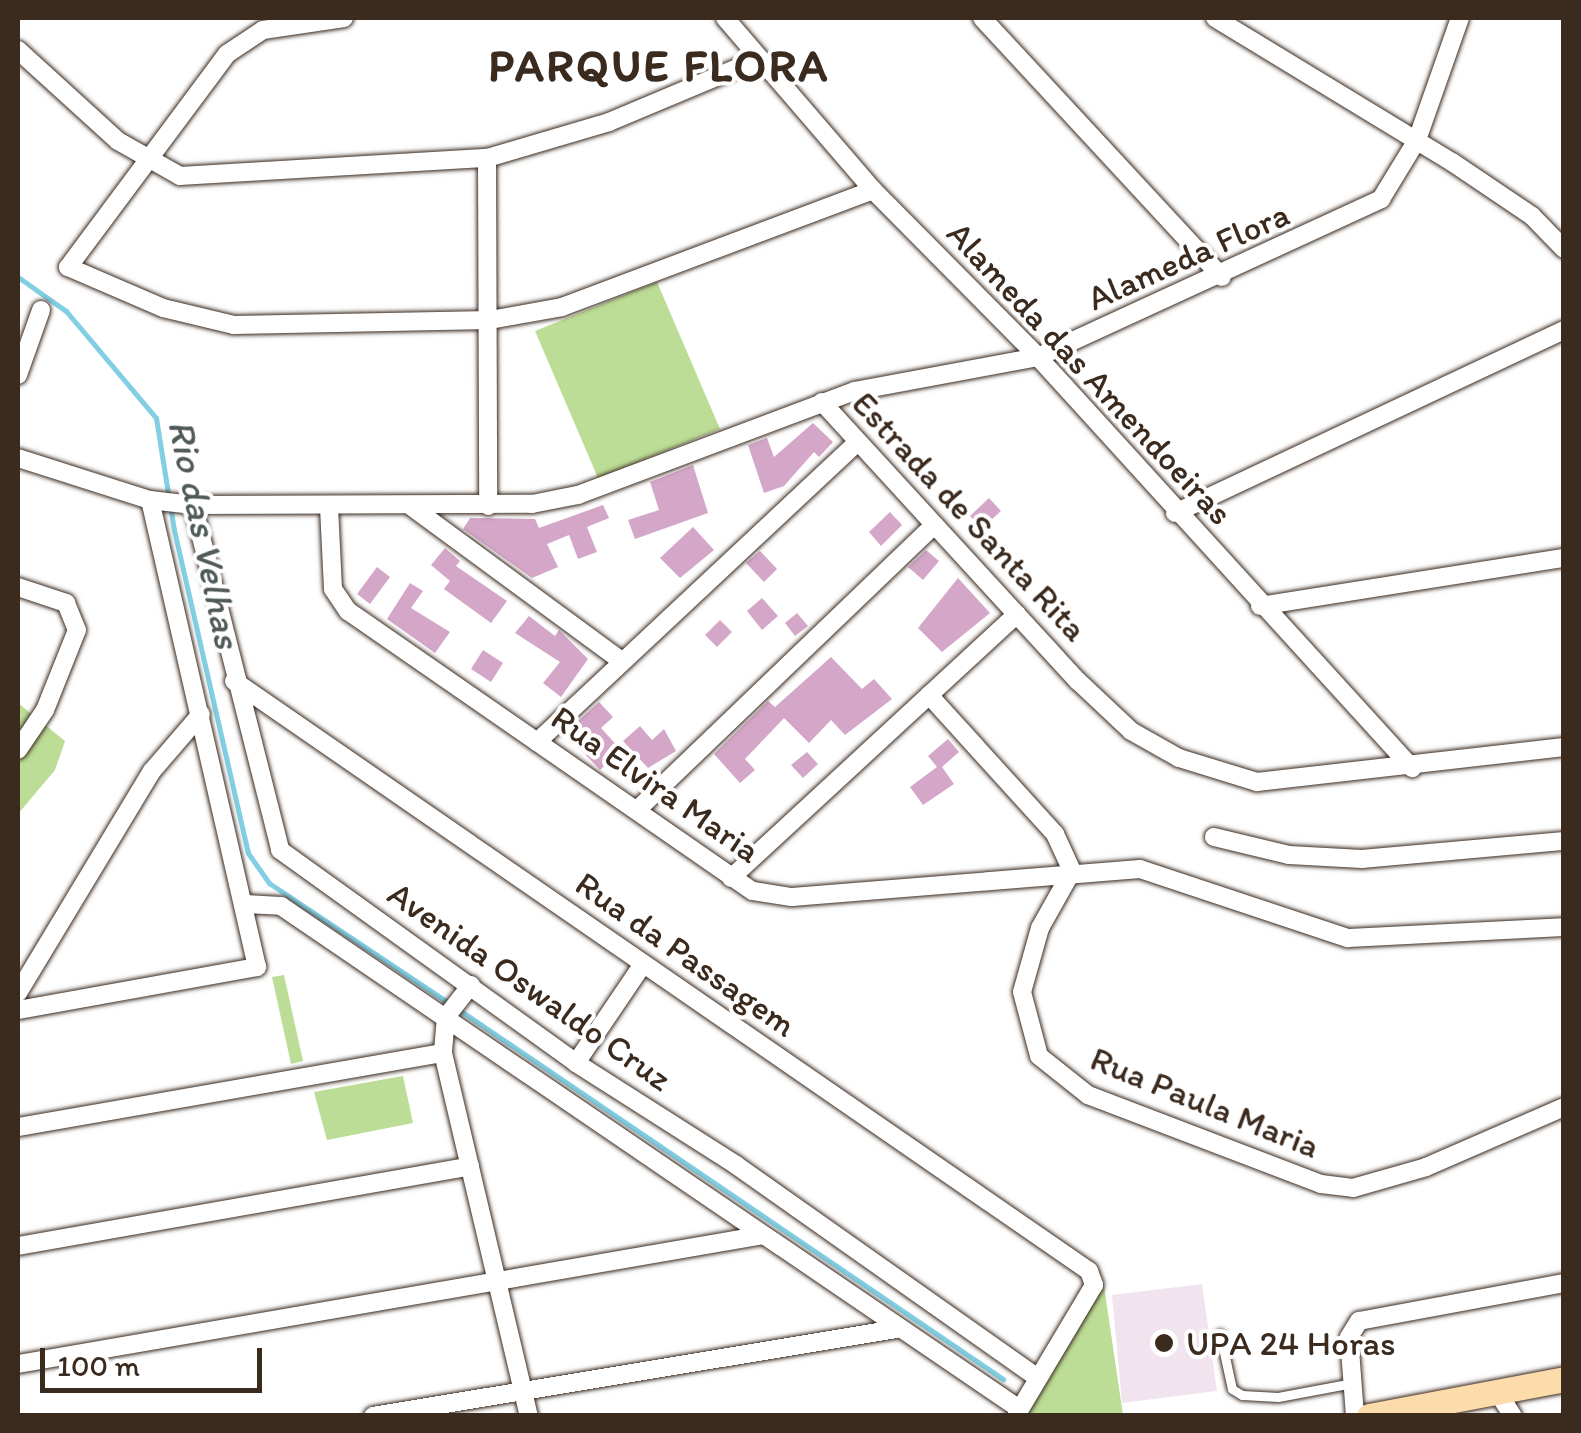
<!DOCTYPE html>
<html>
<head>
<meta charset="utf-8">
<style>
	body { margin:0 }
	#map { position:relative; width:1581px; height:1433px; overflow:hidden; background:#fff; font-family:Itim,sans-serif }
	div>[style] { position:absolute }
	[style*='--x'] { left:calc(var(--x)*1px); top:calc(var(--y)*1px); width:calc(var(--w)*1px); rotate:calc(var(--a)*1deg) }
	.built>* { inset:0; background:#f2e4ee }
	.green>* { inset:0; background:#bcdd96 }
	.stream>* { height:5px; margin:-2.5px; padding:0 2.5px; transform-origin:2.5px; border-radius:2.5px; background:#82cee2 }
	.building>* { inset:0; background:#d4a6c8 }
	.roads { filter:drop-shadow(0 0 2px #3b2a1e) drop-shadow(0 0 2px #3b2a1e) }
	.service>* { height:9px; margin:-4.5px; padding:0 4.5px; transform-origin:4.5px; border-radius:4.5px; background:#fff }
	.minor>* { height:18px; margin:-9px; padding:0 9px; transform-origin:9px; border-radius:9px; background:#fff }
	.primary>* { height:25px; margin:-12.5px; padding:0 12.5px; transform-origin:12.5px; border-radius:12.5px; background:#fddcac }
	.dots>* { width:28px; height:28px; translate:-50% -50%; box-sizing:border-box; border:5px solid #fff; border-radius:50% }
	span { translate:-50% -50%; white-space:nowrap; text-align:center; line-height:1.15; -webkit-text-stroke:8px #fff; paint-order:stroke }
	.street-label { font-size:35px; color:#3b2a1e }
	.poi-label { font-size:35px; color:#3b2a1e }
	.left { translate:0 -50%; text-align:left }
	.water-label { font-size:38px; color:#505b59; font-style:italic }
	.district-label { font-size:45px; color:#3b2a1e; font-weight:700; letter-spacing:2.5px }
	.frame { position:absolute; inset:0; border:20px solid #3b2a1e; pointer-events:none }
	.scale { position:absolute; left:40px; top:1348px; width:222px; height:45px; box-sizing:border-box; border:5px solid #3b2a1e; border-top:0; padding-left:12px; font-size:30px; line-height:35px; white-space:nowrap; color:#3b2a1e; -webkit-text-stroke:8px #fff; paint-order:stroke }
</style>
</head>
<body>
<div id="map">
	<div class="built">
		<div style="clip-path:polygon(1202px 1284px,1217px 1391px,1122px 1403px,1112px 1295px)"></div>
	</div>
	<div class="green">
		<div style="clip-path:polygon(657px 282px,720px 429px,598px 478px,535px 331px)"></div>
		<div style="clip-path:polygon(18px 703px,65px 741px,55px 770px,18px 814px)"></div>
		<div style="clip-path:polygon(284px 975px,303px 1061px,291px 1064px,272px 977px)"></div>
		<div style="clip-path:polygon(403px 1076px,413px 1123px,327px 1140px,314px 1092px)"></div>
		<div style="clip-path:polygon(1104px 1286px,1123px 1415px,1016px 1416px,1018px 1408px)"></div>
	</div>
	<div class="stream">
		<div style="--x:18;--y:277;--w:59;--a:35.3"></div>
		<div style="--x:66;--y:311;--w:140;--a:49.9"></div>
		<div style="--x:156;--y:418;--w:113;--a:80.9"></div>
		<div style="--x:174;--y:530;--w:331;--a:77.1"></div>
		<div style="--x:248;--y:853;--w:37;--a:55"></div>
		<div style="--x:269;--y:883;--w:216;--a:33.7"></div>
		<div style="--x:458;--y:1009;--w:659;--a:34.17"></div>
	</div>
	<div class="building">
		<div style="clip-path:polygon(813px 423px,833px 442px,819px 457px,814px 452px,784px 486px,764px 493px,748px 445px,767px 438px,774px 457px)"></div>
		<div style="clip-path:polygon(693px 465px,708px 513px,635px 539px,628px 520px,659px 510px,650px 482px)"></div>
		<div style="clip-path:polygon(989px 498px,1001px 511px,981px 529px,970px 516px)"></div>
		<div style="clip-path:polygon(603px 505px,609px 518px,587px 527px,597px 552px,578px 559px,569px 535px,547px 544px,558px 567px,532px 578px,463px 529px,470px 518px,535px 519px,539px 528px)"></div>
		<div style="clip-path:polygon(890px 512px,902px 525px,881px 546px,869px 532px)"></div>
		<div style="clip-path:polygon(693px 527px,714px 550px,680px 578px,660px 558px)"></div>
		<div style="clip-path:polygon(445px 548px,460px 561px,456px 566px,507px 601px,491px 623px,444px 589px,450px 581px,431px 565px)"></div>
		<div style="clip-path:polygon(926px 550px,939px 561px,923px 580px,908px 567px)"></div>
		<div style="clip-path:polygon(760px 551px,777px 569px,764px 582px,746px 563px)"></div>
		<div style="clip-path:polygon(377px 567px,390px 577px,370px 604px,357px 594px)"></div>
		<div style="clip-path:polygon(958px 578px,990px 613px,942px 652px,918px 628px)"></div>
		<div style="clip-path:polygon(410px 583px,423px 591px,411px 608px,450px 632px,435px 653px,387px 619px)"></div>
		<div style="clip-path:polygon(762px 598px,778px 616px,762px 630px,747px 611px)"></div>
		<div style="clip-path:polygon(797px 613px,808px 626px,795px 636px,785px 623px)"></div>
		<div style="clip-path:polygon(529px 616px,555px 636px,559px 630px,588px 659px,561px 697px,543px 683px,560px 662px,515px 633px)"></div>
		<div style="clip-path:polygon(720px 620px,732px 632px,717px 647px,705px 635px)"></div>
		<div style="clip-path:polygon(483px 650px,503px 663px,491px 682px,471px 669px)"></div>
		<div style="clip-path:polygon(831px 657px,862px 689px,874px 679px,892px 699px,845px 735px,831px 720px,809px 743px,784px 718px,745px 759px,755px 770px,740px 783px,714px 754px,768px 701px,775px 707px)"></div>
		<div style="clip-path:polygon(599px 702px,613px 717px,601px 728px,621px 750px,600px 770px,565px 733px)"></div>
		<div style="clip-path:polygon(640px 726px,652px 740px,664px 729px,676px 751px,648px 768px,623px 741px)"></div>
		<div style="clip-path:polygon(948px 739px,959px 752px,942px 767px,954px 784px,923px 805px,910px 787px,937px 767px,928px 756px)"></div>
		<div style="clip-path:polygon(807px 752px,818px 764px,803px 778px,791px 765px)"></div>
	</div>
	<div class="roads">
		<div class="service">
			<div style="--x:1220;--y:1334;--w:56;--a:77.7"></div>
			<div style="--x:1232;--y:1389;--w:12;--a:31"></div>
			<div style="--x:1242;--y:1395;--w:36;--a:3"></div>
			<div style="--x:1278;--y:1397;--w:76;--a:-10.6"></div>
		</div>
		<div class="minor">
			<div style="--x:344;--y:18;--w:82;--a:171.6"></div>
			<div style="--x:263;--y:30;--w:43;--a:146.3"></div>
			<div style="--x:227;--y:54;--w:266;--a:126.7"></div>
			<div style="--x:68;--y:267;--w:103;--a:23.3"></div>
			<div style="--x:163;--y:308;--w:73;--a:13.5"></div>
			<div style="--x:234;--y:325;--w:256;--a:-1.1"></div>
			<div style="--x:490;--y:320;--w:73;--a:-10.2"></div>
			<div style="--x:562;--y:307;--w:332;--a:-20.6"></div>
			<div style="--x:725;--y:18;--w:227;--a:49.3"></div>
			<div style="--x:873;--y:190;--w:235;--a:45.3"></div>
			<div style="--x:1038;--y:357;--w:556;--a:47.7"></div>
			<div style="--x:982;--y:18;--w:353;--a:47.2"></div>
			<div style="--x:1215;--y:18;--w:277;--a:31.3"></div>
			<div style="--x:1452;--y:162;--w:97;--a:34"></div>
			<div style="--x:1532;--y:216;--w:46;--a:45.9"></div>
			<div style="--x:18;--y:50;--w:135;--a:42.3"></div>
			<div style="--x:118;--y:141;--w:71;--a:29.4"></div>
			<div style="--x:180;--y:176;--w:308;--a:-3.4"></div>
			<div style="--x:487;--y:158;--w:127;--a:-16.4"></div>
			<div style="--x:609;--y:122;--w:163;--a:-22.8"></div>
			<div style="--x:487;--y:158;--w:348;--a:89.8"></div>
			<div style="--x:18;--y:375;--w:69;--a:-70.5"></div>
			<div style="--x:822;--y:402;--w:379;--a:47.5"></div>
			<div style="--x:1078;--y:681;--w:73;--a:43.3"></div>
			<div style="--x:1131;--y:731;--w:55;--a:29.4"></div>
			<div style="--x:1179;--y:758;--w:82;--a:17.1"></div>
			<div style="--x:1257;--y:782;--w:309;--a:-6.5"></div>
			<div style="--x:18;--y:458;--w:139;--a:17.7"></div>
			<div style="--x:150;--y:500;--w:43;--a:6.6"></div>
			<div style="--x:193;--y:505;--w:339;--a:-0.2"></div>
			<div style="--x:532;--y:504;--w:47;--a:-11.1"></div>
			<div style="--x:578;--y:495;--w:296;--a:-20.6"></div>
			<div style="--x:855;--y:391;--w:186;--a:-10.5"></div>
			<div style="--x:1038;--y:357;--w:378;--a:-24.7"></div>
			<div style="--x:1381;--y:199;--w:69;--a:-58.6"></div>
			<div style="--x:1417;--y:140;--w:129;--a:-70.6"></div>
			<div style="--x:193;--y:505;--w:356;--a:75.8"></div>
			<div style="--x:280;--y:850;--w:365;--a:35.7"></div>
			<div style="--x:576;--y:1063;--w:190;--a:32.5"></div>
			<div style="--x:736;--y:1165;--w:368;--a:35.2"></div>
			<div style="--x:329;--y:507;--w:82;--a:87.2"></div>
			<div style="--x:333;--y:589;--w:27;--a:56"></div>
			<div style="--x:348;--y:611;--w:492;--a:34.7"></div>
			<div style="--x:753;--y:891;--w:39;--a:9"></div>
			<div style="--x:792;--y:897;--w:349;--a:-4.6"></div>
			<div style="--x:1140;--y:869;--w:219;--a:18.4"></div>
			<div style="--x:1348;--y:938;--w:216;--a:-2.9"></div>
			<div style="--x:412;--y:507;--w:260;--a:36.3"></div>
			<div style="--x:1175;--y:513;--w:430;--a:-25.2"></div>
			<div style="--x:18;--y:587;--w:51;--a:18.4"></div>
			<div style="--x:66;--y:603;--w:29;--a:68"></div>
			<div style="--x:77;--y:630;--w:86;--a:111.8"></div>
			<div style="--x:45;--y:710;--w:48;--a:124"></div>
			<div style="--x:1260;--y:606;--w:308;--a:-9"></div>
			<div style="--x:234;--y:681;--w:1039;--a:34.61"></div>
			<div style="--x:1089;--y:1271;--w:15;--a:70"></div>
			<div style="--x:1094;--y:1285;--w:152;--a:120.8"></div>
			<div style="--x:929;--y:695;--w:188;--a:47.8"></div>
			<div style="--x:1055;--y:834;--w:41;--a:65.3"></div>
			<div style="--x:537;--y:742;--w:438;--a:-43.1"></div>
			<div style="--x:637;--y:810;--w:412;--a:-43.8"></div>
			<div style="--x:1214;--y:837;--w:77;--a:13.5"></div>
			<div style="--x:1289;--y:855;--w:73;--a:3.1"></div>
			<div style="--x:1362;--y:859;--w:203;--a:-5.1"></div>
			<div style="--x:1072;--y:871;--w:65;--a:119.3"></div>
			<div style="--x:1040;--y:928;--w:66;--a:105.7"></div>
			<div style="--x:1022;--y:992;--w:66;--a:75.1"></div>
			<div style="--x:1039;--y:1056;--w:63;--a:38.5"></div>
			<div style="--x:1088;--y:1095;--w:249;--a:20.9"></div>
			<div style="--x:1321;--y:1184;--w:32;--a:7"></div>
			<div style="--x:1353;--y:1188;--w:76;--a:-16"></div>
			<div style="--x:1426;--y:1167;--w:150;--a:-23.5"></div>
			<div style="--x:731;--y:878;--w:389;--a:-42.7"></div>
			<div style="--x:245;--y:904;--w:36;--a:3"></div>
			<div style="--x:281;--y:906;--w:892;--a:34.26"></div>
			<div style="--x:471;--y:985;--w:41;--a:128"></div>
			<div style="--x:446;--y:1017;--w:36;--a:95"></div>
			<div style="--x:443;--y:1053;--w:373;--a:76.7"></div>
			<div style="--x:18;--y:993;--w:259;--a:-58.9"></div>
			<div style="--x:152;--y:771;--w:75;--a:-49.3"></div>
			<div style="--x:18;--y:1010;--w:243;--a:-10.2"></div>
			<div style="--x:257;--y:967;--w:479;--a:-102.9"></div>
			<div style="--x:576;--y:1063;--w:120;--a:-55.9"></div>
			<div style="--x:18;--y:1127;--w:431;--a:-9.9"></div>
			<div style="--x:18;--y:1246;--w:459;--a:-10"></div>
			<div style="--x:18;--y:1364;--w:756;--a:-9.82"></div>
			<div style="--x:1496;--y:1390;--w:31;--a:57"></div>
			<div style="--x:373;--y:1416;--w:530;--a:-9.44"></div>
			<div style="--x:1355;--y:1416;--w:79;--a:-94.3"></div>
			<div style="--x:1349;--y:1337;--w:19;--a:-58"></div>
			<div style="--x:1359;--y:1321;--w:208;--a:-10.5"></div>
		</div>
		<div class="primary">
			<div style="--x:1369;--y:1416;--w:198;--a:-10.7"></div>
		</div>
	</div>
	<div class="dots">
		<div style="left:1164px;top:1343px;background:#3b2a1e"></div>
	</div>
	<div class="street-label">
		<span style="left:1188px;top:256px;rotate:-24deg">Alameda Flora</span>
		<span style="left:1090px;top:373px;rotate:47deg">Alameda das Amendoeiras</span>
		<span style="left:970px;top:516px;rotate:47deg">Estrada de Santa Rita</span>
		<span style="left:656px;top:784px;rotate:35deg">Rua Elvira Maria</span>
		<span style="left:686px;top:954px;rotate:35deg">Rua da Passagem</span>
		<span style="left:530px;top:986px;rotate:35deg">Avenida Oswaldo Cruz</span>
		<span style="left:1205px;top:1102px;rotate:22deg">Rua Paula Maria</span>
	</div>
	<div class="poi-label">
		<span class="left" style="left:1186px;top:1343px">UPA 24 Horas</span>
	</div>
	<div class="water-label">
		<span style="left:204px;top:534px;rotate:78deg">Rio das Velhas</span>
	</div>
	<div class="district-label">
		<span style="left:659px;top:66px">PARQUE FLORA</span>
	</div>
	<div class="frame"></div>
	<div class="scale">100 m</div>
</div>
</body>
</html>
